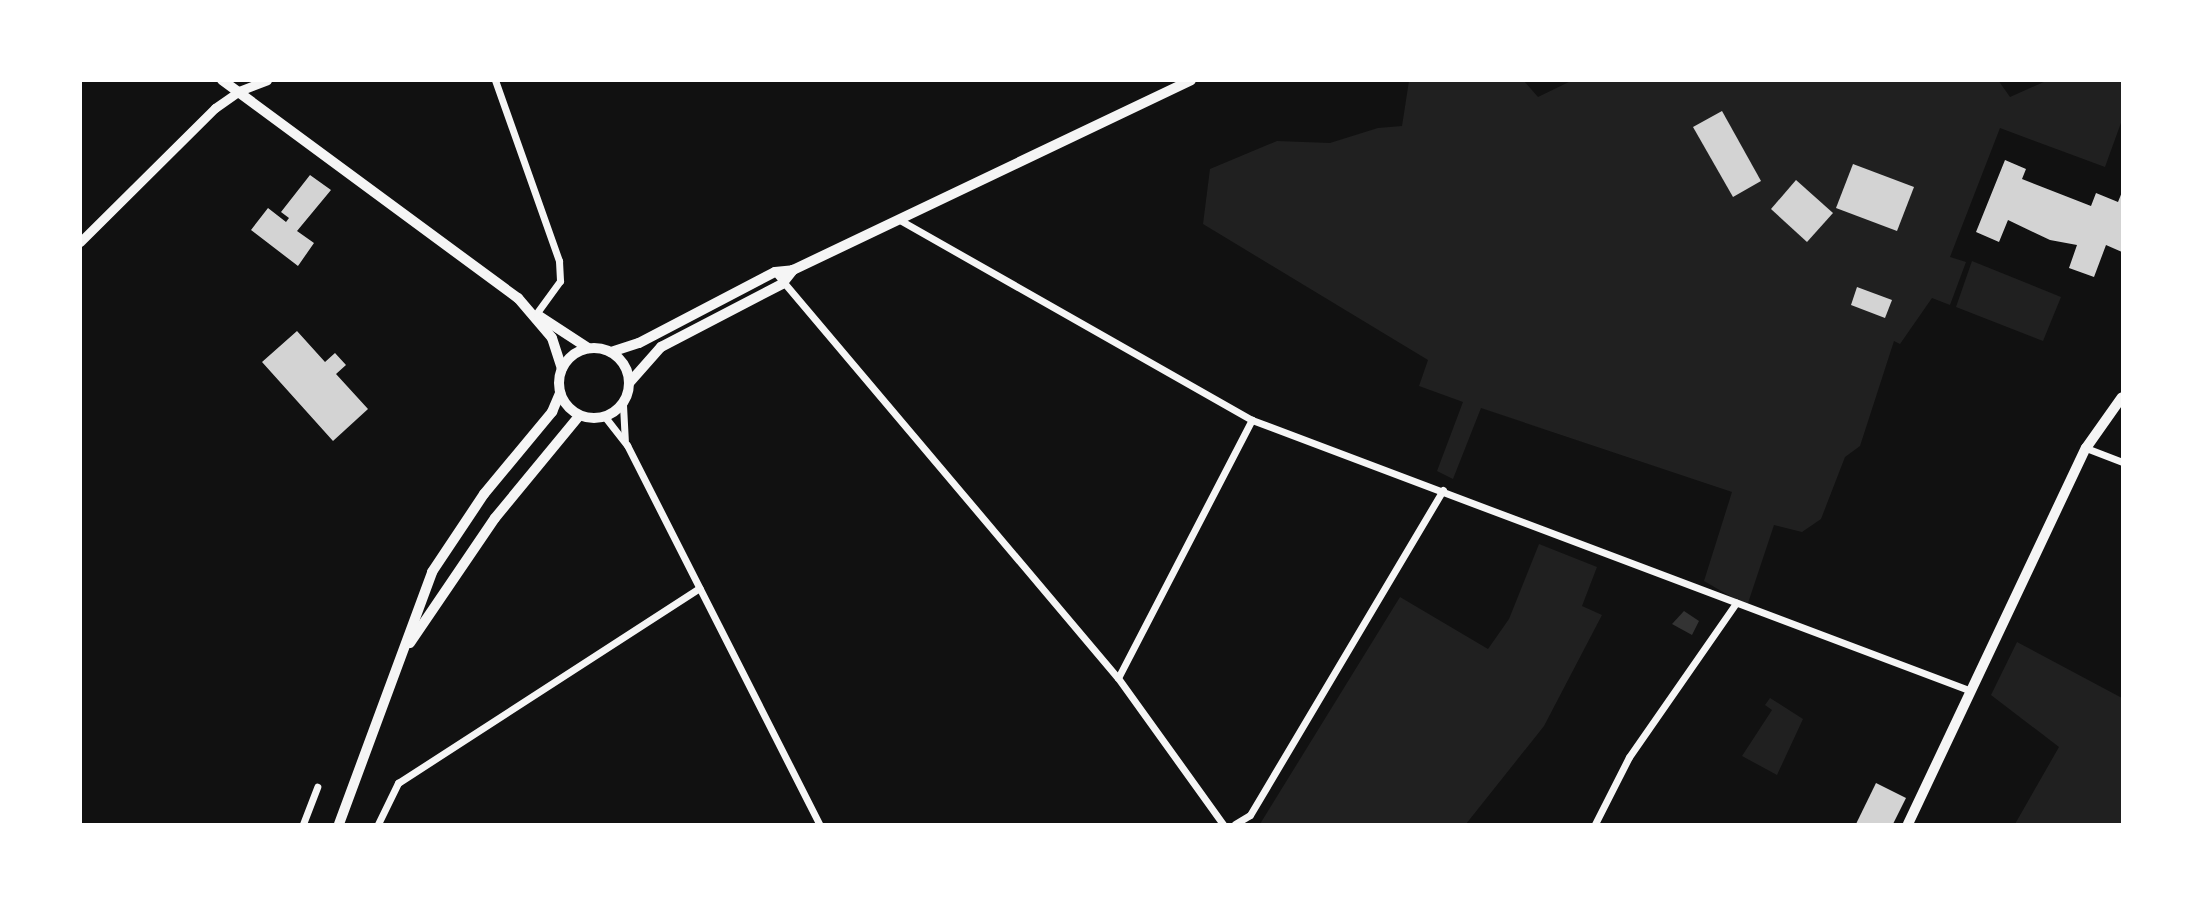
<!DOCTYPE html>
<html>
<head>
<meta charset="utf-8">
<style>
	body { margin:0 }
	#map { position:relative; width:2203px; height:905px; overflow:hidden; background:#111; font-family:"Times New Roman",serif }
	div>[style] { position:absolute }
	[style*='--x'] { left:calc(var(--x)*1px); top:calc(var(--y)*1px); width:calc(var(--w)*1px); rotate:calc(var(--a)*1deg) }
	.green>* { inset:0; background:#202020 }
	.water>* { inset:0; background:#333 }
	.building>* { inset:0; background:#d3d3d3 }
	.minor>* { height:7px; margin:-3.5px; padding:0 3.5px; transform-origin:3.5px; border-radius:3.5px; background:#f5f5f5 }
	.tertiary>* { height:9px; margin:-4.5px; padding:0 4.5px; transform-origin:4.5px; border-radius:4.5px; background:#f5f5f5 }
	.secondary>* { height:10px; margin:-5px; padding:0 5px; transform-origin:5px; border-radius:5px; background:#f5f5f5 }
	.primary>* { height:10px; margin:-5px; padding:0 5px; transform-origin:5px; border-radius:5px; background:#f5f5f5 }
	.primary>.ring { margin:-5px; padding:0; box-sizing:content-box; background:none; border:10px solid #f5f5f5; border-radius:50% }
	span { translate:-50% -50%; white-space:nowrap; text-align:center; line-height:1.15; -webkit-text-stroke:7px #fff; paint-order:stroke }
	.frame { position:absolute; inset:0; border:82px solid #fff; pointer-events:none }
</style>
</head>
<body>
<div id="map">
	<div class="green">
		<div style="clip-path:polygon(1573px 80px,1998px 80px,2010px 97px,2046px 81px,2122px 81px,2122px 120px,2105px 167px,2000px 128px,1950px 257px,1966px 262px,1950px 305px,1932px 298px,1900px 344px,1894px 341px,1860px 446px,1845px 457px,1821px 519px,1802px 532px,1774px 525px,1747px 606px,1704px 581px,1732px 492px,1481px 408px,1453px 479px,1437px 471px,1463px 402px,1419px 386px,1428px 360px,1203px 224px,1210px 169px,1277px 141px,1330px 143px,1378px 128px,1402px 126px,1409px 81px,1524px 81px,1538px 97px)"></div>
		<div style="clip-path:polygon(1972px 261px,2061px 297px,2043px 341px,1956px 307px)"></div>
		<div style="clip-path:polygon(1539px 544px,1597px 567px,1582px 606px,1602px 615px,1544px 726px,1466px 824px,1260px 824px,1400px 597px,1488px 649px,1509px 619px)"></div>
		<div style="clip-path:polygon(2017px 642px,2122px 698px,2122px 824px,2015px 824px,2059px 747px,1991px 695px)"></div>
		<div style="clip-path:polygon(1770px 698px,1803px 719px,1777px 775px,1742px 756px,1772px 710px,1765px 705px)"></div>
	</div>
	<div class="water">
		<div style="clip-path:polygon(1684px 611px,1699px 621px,1692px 635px,1672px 624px)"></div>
	</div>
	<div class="building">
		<div style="clip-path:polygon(1722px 111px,1761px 181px,1733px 197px,1693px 127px)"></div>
		<div style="clip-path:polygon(2005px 160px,2026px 169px,2022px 179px,2091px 206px,2096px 193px,2118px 202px,2122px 192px,2122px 252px,2106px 245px,2094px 277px,2069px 268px,2077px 245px,2050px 240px,2008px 220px,1999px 242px,1976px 232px)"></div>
		<div style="clip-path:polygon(1853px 164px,1914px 187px,1897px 231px,1836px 208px)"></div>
		<div style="clip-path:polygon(310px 175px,331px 190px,297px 231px,314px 243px,298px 266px,251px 230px,268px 208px,286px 222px,289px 218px,281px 212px)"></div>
		<div style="clip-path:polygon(1796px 180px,1833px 213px,1807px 242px,1771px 209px)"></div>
		<div style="clip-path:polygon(1857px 287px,1892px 300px,1885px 318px,1851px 305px)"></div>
		<div style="clip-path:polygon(297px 331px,325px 362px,335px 353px,346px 365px,336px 374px,368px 409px,333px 441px,262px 362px)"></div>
		<div style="clip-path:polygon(1876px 783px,1906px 798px,1893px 824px,1856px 824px)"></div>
	</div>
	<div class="minor">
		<div style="--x:495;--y:80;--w:192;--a:70.5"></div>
		<div style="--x:559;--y:261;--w:20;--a:87"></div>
		<div style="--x:560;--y:281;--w:41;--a:126"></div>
		<div style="--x:898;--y:219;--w:407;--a:29.6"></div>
		<div style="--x:1252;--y:420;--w:768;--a:20.65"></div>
		<div style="--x:775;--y:272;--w:531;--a:49.81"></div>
		<div style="--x:1118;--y:678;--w:180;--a:54.3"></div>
		<div style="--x:623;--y:405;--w:35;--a:87"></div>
		<div style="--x:605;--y:417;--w:36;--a:52"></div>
		<div style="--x:627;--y:445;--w:425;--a:63.1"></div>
		<div style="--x:2086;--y:448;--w:39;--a:21"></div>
		<div style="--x:1118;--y:678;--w:291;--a:-62.6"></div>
		<div style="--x:303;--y:824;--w:40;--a:-69"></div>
		<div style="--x:378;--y:824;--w:46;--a:-64"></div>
		<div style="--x:398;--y:783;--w:359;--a:-32.9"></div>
		<div style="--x:1235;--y:824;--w:17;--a:-31"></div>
		<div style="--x:1250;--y:815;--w:378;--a:-59.3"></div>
		<div style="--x:1595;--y:824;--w:75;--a:-63.1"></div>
		<div style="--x:1629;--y:757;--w:188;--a:-55.2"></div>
	</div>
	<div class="tertiary">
		<div style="--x:80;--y:242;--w:190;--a:-44.8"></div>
		<div style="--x:215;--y:108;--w:29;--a:-35"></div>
		<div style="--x:239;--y:91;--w:30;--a:-21"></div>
	</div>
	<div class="secondary">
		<div style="--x:222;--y:80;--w:368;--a:36.4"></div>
		<div style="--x:518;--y:298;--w:52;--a:49.6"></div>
		<div style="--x:552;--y:338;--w:32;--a:72"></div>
		<div style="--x:539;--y:316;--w:59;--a:33.1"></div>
		<div style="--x:1908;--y:824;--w:416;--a:-64.7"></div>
		<div style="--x:2086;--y:448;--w:62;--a:-54.8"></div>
	</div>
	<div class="primary">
		<div class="ring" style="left:559px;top:348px;width:60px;height:60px"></div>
		<div style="--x:611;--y:352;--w:29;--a:-18"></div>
		<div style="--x:639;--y:343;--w:153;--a:-27.6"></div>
		<div style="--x:775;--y:272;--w:18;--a:-6"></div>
		<div style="--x:793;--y:270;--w:441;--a:-25.5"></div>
		<div style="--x:630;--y:382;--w:47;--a:-48.5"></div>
		<div style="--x:661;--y:347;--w:136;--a:-27.5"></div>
		<div style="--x:782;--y:284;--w:18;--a:-52"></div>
		<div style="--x:410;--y:643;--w:151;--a:-55.8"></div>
		<div style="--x:495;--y:518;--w:132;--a:-50.5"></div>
		<div style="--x:339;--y:824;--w:269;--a:-69.7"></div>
		<div style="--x:432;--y:572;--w:94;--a:-56.3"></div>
		<div style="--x:484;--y:494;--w:107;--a:-50.3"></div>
		<div style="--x:552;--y:412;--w:21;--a:-67"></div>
	</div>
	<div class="frame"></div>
</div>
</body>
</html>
